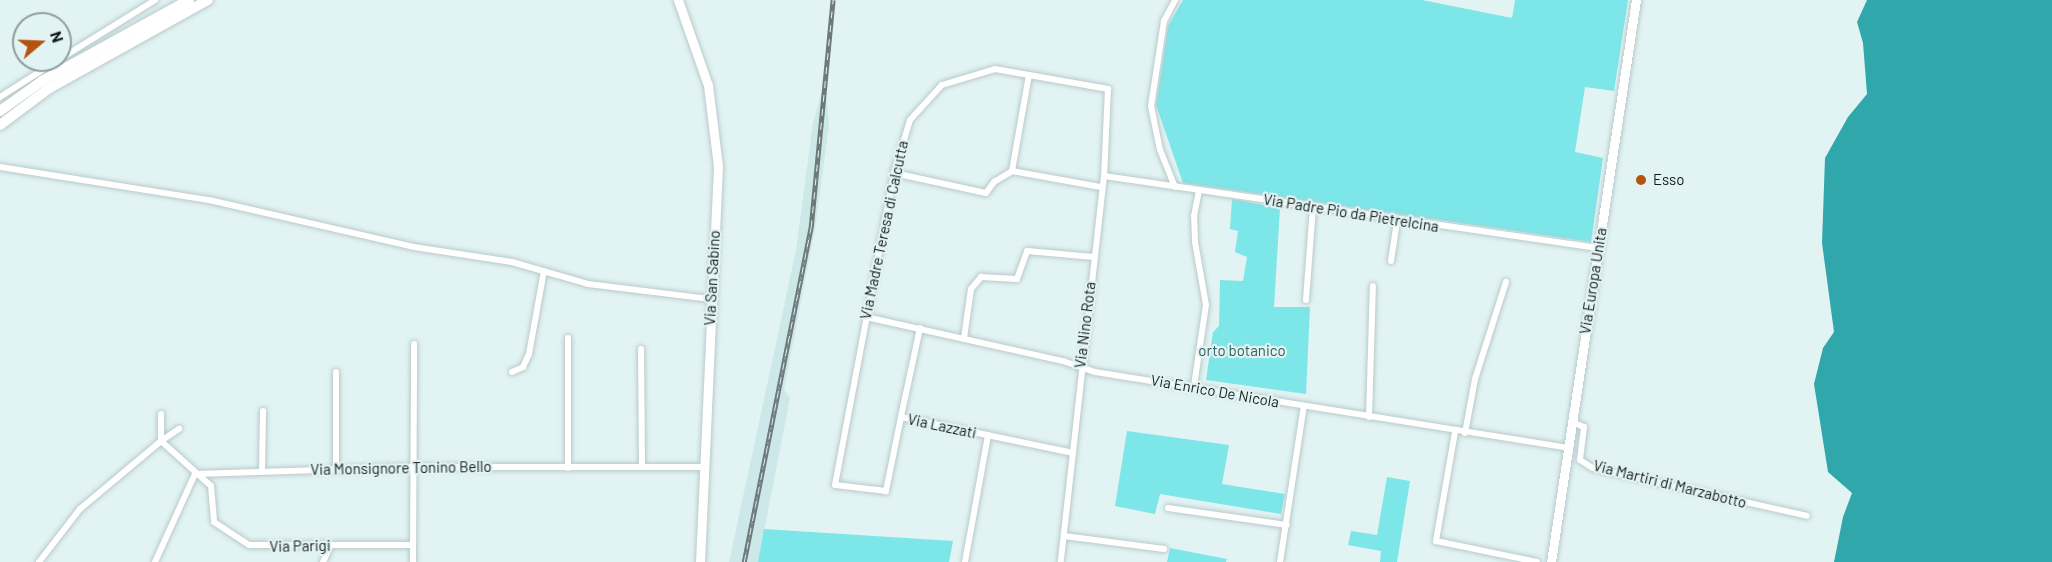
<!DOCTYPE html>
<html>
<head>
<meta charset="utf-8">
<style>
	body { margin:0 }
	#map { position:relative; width:2052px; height:562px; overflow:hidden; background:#e2f3f3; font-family:Barlow,sans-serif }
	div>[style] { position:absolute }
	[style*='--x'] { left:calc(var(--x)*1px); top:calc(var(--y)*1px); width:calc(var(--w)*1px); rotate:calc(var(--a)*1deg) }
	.built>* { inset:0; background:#cde8e9 }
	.green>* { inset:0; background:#7ce6e9 }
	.water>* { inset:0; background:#2fa7ab }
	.roads { filter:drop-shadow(0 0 2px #b9caca) drop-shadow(0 0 2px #b9caca) }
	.street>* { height:6px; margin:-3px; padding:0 3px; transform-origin:3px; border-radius:3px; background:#fff }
	.secondary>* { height:9px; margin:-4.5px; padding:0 4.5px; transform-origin:4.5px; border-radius:4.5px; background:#fff }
	.highway>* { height:10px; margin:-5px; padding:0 5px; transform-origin:5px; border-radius:5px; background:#fff }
	.rail>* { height:4.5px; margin-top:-2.25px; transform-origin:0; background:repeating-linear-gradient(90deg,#e2f3f3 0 7px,#6e7979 0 14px); box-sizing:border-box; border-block:2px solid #6e7979 }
	.dots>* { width:16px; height:16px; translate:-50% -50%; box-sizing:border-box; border:3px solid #e2f3f3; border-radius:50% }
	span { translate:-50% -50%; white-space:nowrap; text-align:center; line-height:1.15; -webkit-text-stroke:4.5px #e2f3f3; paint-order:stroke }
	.poi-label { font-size:15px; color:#151b1b }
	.left { translate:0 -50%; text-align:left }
	.street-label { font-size:15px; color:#151b1b }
	.park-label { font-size:15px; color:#306062 }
	.north { position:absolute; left:12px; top:12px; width:60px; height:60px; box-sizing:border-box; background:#e2f3f3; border:2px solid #909d9d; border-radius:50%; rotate:71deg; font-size:16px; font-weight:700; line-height:24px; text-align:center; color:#151b1b }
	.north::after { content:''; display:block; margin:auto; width:21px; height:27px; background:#b45410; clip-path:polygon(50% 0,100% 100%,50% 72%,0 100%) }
</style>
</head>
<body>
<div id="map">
	<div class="built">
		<div style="clip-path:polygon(825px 80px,829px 126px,815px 229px,784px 390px,790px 398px,758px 562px,729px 562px,796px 250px,813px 123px)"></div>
	</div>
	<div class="green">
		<div style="clip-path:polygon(1183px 0,1422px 0,1512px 18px,1515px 0,1628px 0,1614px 91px,1585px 87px,1575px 152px,1603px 158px,1591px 242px,1183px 183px,1156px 105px,1168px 26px)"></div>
		<div style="clip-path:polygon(1232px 199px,1280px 208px,1274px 307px,1310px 307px,1306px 394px,1206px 380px,1213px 332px,1219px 326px,1220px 280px,1243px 281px,1247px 257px,1235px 252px,1238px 231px,1230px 229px)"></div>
		<div style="clip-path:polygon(1127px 431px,1229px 445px,1222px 484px,1285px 494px,1281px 514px,1160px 494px,1155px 514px,1115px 506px)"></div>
		<div style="clip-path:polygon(1387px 477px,1410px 481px,1397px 562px,1380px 562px,1381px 551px,1348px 545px,1351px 531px,1377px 535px)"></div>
		<div style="clip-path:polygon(764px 529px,953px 541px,949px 562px,758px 562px)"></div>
		<div style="clip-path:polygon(1170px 548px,1227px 559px,1226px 562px,1167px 562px)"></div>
	</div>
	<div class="water">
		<div style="clip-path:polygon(1867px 0,2052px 0,2052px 562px,1834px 562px,1843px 517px,1852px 493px,1828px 472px,1814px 384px,1823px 348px,1834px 332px,1822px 243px,1825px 158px,1848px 117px,1867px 94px,1863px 43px,1857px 22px)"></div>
	</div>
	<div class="roads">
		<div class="street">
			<div style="--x:60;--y:59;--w:112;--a:-31.8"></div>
			<div style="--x:0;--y:97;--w:69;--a:-32.5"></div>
			<div style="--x:0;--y:167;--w:212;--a:9"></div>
			<div style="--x:209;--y:200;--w:210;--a:12.9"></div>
			<div style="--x:414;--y:247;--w:99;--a:8.7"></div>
			<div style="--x:512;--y:262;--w:79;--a:16.1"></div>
			<div style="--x:588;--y:284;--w:124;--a:7"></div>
			<div style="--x:1012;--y:171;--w:97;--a:-80"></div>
			<div style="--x:894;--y:173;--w:94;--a:12.3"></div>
			<div style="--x:986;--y:193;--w:14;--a:-54"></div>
			<div style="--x:994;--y:182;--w:21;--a:-31"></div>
			<div style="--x:1012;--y:171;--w:90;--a:10.2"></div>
			<div style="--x:1104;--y:176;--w:499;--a:8.3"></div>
			<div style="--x:1175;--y:187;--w:40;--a:-112"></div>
			<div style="--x:1160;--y:150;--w:45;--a:-101.6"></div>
			<div style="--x:1151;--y:106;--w:86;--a:-81.3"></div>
			<div style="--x:1164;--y:21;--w:24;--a:-62"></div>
			<div style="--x:1391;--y:261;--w:40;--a:-81.5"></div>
			<div style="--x:1306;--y:300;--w:94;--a:-85.7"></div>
			<div style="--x:866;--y:317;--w:202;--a:12.6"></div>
			<div style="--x:1063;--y:361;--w:34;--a:19"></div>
			<div style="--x:1095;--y:372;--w:478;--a:9.1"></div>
			<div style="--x:920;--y:328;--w:91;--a:102.1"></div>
			<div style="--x:901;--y:417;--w:176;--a:11.8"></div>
			<div style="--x:568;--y:338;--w:130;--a:90"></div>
			<div style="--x:964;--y:338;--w:49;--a:-81.9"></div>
			<div style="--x:971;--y:289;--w:16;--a:-50"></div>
			<div style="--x:981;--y:277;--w:36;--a:3"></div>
			<div style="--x:1017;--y:279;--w:30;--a:-70"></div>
			<div style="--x:1027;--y:251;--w:67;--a:5.1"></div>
			<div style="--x:641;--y:349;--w:118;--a:89.5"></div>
			<div style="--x:512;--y:372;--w:12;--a:-24"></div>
			<div style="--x:523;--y:367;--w:14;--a:-65"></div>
			<div style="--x:529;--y:354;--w:84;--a:-79.8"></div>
			<div style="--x:1194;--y:386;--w:82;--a:-81.6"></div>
			<div style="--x:1206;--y:305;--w:64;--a:-99.9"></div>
			<div style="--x:1195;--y:242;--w:26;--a:-92"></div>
			<div style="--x:1194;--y:216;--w:25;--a:-79"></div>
			<div style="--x:161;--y:414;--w:27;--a:90"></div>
			<div style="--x:161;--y:441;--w:22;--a:-34"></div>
			<div style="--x:901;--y:417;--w:76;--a:101.5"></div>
			<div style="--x:886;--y:491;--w:51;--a:-173.3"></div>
			<div style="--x:835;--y:485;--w:318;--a:-79.3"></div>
			<div style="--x:894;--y:173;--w:55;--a:-73.2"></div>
			<div style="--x:910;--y:120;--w:47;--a:-47.6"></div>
			<div style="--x:942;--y:85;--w:55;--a:-16.8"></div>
			<div style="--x:995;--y:69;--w:115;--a:10"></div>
			<div style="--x:1108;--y:89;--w:87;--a:92.6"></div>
			<div style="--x:1104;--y:176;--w:388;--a:96.4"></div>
			<div style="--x:1369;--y:417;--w:131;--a:-88.3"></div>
			<div style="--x:1572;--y:422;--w:13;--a:23"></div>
			<div style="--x:1584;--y:427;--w:33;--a:97"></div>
			<div style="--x:1580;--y:460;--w:15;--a:32"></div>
			<div style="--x:1593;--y:468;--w:219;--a:12.6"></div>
			<div style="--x:1455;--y:432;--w:111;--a:99.9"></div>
			<div style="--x:1436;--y:541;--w:103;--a:11.7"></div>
			<div style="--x:1465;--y:433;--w:55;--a:-79.5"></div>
			<div style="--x:1475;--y:379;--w:102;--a:-72.3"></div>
			<div style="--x:336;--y:469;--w:97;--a:-90"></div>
			<div style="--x:262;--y:470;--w:59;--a:-89"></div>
			<div style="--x:1168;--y:508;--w:120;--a:8.1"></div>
			<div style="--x:1064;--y:536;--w:101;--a:7.4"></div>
			<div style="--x:39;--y:562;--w:67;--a:-52.3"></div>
			<div style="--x:80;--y:509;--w:106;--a:-40"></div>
			<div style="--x:161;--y:441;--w:67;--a:42"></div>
			<div style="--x:211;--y:486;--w:36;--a:85"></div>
			<div style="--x:214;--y:522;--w:42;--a:33.3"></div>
			<div style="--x:249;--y:545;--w:164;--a:0"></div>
			<div style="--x:155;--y:562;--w:97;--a:-65.6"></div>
			<div style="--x:195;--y:474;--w:219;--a:-1.8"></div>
			<div style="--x:414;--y:467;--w:290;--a:0"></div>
			<div style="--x:323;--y:562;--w:17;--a:-66"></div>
			<div style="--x:413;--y:562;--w:218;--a:-89.7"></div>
			<div style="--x:965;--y:562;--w:129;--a:-79.7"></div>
			<div style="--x:1280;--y:562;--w:158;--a:-81.3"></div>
		</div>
		<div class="secondary">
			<div style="--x:678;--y:0;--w:90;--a:70.6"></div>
			<div style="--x:708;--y:85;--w:82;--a:83"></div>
			<div style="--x:718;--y:166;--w:396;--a:92.6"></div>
			<div style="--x:1551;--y:562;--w:568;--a:-81.4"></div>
		</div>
		<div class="highway">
			<div style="--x:0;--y:111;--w:52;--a:-35.5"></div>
			<div style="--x:42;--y:81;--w:168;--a:-28.9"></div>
			<div style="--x:0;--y:125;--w:60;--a:-36.9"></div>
			<div style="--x:48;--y:89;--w:183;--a:-29.1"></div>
		</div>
	</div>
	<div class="rail">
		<div style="--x:744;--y:562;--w:342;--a:-78.7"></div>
		<div style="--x:811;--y:227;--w:228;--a:-84.5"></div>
	</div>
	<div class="dots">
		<div style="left:1641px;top:180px;background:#b45410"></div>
	</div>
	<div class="poi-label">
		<span class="left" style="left:1653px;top:180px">Esso</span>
	</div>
	<div class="street-label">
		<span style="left:1351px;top:213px;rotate:9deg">Via Padre Pio da Pietrelcina</span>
		<span style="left:884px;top:230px;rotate:-78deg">Via Madre Teresa di Calcutta</span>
		<span style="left:712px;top:278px;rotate:-87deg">Via San Sabino</span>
		<span style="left:1593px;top:281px;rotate:-81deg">Via Europa Unita</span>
		<span style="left:1085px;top:325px;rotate:-83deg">Via Nino Rota</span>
		<span style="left:1215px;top:391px;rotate:10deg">Via Enrico De Nicola</span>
		<span style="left:942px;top:426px;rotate:12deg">Via Lazzati</span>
		<span style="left:401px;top:468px;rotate:-1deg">Via Monsignore Tonino Bello</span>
		<span style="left:1670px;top:484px;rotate:14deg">Via Martiri di Marzabotto</span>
		<span style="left:300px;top:546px;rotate:-1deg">Via Parigi</span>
	</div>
	<div class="park-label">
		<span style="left:1242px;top:351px">orto botanico</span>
	</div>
	<div class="north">N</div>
</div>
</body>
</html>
